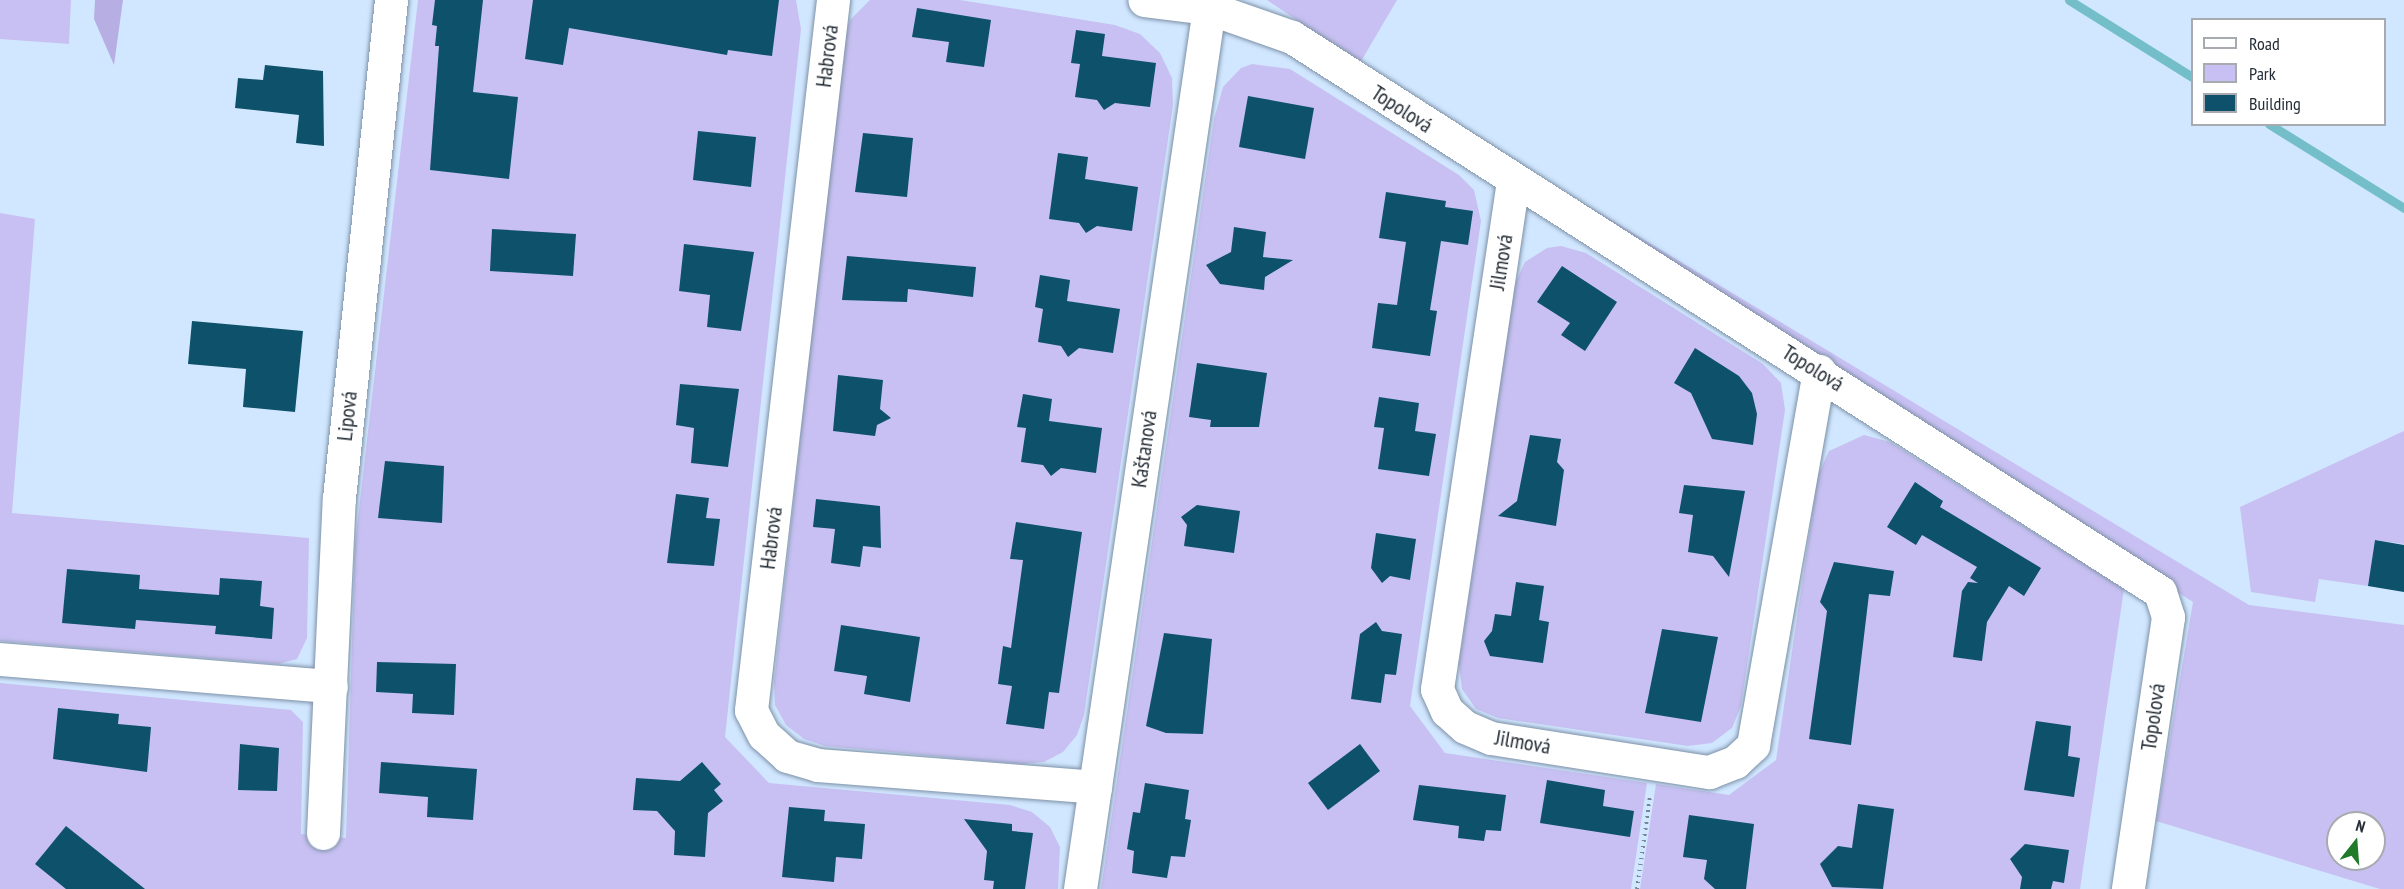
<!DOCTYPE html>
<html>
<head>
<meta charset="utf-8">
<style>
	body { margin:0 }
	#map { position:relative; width:2404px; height:889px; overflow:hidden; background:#d1e7ff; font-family:"PT Sans Narrow",sans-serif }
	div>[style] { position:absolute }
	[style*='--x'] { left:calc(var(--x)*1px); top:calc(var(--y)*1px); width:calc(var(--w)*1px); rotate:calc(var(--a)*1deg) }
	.green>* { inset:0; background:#c8c0f2 }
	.forest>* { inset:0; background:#b7aee3 }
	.stream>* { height:9px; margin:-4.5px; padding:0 4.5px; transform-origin:4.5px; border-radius:4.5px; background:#74bec9 }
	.building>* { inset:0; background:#0d516a }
	.path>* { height:4px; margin-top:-2px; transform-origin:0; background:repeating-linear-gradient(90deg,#778696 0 1.5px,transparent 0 6px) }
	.roads { filter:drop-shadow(0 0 2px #7d91a7) drop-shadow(0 0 2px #7d91a7) }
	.minor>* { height:33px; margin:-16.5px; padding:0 16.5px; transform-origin:16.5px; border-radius:16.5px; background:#fff }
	span { translate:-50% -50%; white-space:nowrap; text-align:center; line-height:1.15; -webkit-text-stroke:6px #fff; paint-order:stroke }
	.street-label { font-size:22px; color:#242d36 }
	.legend { position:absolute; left:2191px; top:18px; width:195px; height:108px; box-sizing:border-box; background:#fff; border:2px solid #a7abaf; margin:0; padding:8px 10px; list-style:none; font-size:18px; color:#242d36 }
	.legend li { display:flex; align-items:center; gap:12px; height:30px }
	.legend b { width:30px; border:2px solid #a7abaf }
	.north { position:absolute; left:2326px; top:811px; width:60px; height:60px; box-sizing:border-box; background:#fff; border:2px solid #a7abaf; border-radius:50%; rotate:17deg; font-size:16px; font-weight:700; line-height:24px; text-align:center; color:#242d36 }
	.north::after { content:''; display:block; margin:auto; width:21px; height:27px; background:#217a29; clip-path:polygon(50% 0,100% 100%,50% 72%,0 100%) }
</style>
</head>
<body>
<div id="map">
	<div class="green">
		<div style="clip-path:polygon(0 0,71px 0,69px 44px,0 39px)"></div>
		<div style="clip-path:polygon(418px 0,796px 0,801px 29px,725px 737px,769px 783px,1010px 805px,1032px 812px,1050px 827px,1060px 847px,1058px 889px,0 889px,0 683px,291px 710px,303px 722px,301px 834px,346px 838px,355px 544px)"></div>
		<div style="clip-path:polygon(870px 0,960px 0,1115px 25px,1140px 34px,1160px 53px,1172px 78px,1173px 105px,1084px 715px,1077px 735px,1063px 752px,1044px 762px,1022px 764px,825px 746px,804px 739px,786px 725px,775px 705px,774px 683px,843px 42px,850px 20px)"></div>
		<div style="clip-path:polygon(1267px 0,1397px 0,1360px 63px)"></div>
		<div style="clip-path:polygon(1252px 64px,1290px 69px,1459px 175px,1474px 190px,1481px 221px,1410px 706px,1445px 753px,1647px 783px,1631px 889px,1101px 889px,1214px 119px,1223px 87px,1241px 68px)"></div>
		<div style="clip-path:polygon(evenodd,1358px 67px,2249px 605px,2404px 625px,2404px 889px,2380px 889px,2156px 821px,2193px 602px,1355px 71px,1358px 67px,2338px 823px,2374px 823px,2374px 859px,2338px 859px,2338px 823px)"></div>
		<div style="clip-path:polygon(0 213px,35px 219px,12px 513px,309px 538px,307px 638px,297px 659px,278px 664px,0 641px)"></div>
		<div style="clip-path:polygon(1561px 246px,1586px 253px,1763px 364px,1781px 383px,1785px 410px,1741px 706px,1732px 728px,1712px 743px,1688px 746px,1498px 718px,1476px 709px,1462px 689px,1459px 664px,1514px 286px,1525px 262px,1547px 248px)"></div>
		<div style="clip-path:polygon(2404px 431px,2404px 544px,2375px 540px,2368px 586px,2319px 579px,2315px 602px,2251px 592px,2240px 507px)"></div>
		<div style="clip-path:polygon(1864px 435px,1890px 442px,2124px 589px,2080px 889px,1640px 889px,1656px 784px,1729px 795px,1776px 760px,1818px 475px,1829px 451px)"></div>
	</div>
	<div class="forest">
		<div style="clip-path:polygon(95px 0,123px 0,114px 65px,94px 19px)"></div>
	</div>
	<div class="stream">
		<div style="--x:2069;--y:0;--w:145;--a:32"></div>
		<div style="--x:2269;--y:124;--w:159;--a:31.9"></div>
	</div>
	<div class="building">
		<div style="clip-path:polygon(435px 0,483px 0,473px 92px,518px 97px,509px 179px,430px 170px,439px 46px,435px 46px,437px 26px,432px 25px)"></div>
		<div style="clip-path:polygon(533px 0,779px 0,772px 56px,728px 50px,727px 55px,569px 28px,563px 65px,525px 59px)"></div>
		<div style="clip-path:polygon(917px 8px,991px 20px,984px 67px,946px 62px,949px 42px,912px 37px)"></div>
		<div style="clip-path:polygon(1076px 30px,1105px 34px,1102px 56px,1156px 63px,1150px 107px,1115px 103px,1104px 110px,1097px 100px,1075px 97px,1080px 64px,1071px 63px)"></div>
		<div style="clip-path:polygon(265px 65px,323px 71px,324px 146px,296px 143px,299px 115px,235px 108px,238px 78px,263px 80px)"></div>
		<div style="clip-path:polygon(1248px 96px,1314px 108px,1305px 159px,1239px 147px)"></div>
		<div style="clip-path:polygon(698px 131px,756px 137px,751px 187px,693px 180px)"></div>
		<div style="clip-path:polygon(863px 133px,913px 138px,907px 197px,855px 192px)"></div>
		<div style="clip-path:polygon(1058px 153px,1088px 157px,1085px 179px,1138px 187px,1132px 231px,1097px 226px,1086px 233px,1079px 223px,1049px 219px)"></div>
		<div style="clip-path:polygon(1386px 192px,1446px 201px,1445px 207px,1473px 211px,1468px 245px,1441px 241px,1430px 310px,1437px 311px,1430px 356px,1372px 348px,1378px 303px,1397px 305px,1406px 242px,1379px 238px)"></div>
		<div style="clip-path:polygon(1234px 227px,1266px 232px,1263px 257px,1293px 260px,1265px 277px,1264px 290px,1220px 284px,1206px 265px,1231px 252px)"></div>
		<div style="clip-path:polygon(492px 229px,576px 234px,573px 276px,490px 271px)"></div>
		<div style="clip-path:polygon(684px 244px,754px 252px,741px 331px,707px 327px,710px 295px,679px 291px)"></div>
		<div style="clip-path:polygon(847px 256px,976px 267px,973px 297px,908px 289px,907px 302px,842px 300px)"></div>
		<div style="clip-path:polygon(1562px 266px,1617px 302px,1585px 351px,1561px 335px,1570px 323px,1537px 302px)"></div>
		<div style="clip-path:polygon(1040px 275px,1070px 280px,1067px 301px,1120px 309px,1113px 353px,1079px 348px,1068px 357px,1061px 346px,1038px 342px,1043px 309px,1035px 307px)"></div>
		<div style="clip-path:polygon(192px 321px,303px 331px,295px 412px,243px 407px,246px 369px,188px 364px)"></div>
		<div style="clip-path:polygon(1695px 348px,1739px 376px,1752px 393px,1757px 414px,1753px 445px,1712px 439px,1691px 393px,1674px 383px)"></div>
		<div style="clip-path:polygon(1197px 363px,1267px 373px,1259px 427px,1210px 427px,1211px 420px,1189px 417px)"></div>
		<div style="clip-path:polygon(838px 375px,883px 380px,880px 409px,891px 418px,877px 425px,875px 436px,833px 431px)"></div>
		<div style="clip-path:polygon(680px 384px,739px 389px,728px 467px,691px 463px,694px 428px,676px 425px)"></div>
		<div style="clip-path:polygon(1023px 394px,1052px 399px,1049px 421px,1102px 428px,1096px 473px,1061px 468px,1051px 476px,1043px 465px,1021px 462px,1026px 428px,1017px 427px)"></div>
		<div style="clip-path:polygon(1379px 397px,1419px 403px,1415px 431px,1436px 434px,1429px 476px,1378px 469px,1384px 428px,1374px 427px)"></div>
		<div style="clip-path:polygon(1530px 435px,1561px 439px,1557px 462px,1564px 470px,1556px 526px,1498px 516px,1517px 501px)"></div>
		<div style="clip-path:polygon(385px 461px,444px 466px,442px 523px,378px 518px)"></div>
		<div style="clip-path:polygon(1915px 482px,1943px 501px,1940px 507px,2041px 568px,2024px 596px,2009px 586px,1987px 622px,1982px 661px,1953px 657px,1962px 591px,1968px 582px,1978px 583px,1970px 578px,1977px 567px,1922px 535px,1916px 545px,1887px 527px)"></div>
		<div style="clip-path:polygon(1684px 485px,1745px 491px,1729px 577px,1713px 556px,1688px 552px,1693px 515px,1679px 513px)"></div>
		<div style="clip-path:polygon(676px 494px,709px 498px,706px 518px,720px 519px,714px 566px,667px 563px)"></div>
		<div style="clip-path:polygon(816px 499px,880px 506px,881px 548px,863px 546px,860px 567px,831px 563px,835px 529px,813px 527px)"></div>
		<div style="clip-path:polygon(1197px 505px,1240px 511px,1234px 553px,1184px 546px,1187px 525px,1181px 517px)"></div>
		<div style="clip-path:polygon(1016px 522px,1082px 532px,1059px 693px,1049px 692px,1044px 729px,1006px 724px,1012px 686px,998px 684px,1003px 646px,1011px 648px,1023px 560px,1010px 559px)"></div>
		<div style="clip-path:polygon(1376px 533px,1416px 539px,1410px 580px,1390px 576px,1382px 583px,1371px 568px)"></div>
		<div style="clip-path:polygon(2375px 540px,2404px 545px,2404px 592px,2368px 586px)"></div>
		<div style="clip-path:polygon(1834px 562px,1894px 571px,1890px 596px,1869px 594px,1851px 745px,1809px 739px,1827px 611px,1820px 602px)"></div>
		<div style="clip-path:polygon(67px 569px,140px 575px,139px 589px,219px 595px,220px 578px,262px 581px,260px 606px,274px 608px,272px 639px,215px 634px,216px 626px,136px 620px,135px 629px,62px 623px)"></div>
		<div style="clip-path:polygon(1516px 582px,1544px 586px,1539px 620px,1549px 622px,1543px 663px,1490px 656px,1484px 641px,1492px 631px,1495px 614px,1511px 616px)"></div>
		<div style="clip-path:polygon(1376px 622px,1382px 631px,1402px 634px,1396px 675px,1385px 674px,1381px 703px,1351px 699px,1360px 634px)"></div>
		<div style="clip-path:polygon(841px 625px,920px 637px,910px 702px,864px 694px,867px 676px,834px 671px)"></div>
		<div style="clip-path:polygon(1662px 629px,1718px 637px,1701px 722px,1645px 713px)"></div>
		<div style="clip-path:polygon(1164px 633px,1212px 639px,1203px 734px,1166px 733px,1146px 726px)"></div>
		<div style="clip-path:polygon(377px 662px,456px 664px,454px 715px,412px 713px,413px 694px,376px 692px)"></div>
		<div style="clip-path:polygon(58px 708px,119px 714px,118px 724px,151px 727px,147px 772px,53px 759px)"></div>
		<div style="clip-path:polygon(2036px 721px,2071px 726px,2068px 756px,2080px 758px,2074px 797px,2024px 790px)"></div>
		<div style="clip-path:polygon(240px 744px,279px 748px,277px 791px,238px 790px)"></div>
		<div style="clip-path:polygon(1360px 744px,1380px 771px,1328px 810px,1308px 783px)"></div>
		<div style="clip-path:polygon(381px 762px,477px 769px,473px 820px,427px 817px,428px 797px,379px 793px)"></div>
		<div style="clip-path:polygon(702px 762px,721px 784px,714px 790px,723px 801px,708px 813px,705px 857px,674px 855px,675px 831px,657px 811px,633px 810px,636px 778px,680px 781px)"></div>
		<div style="clip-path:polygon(1547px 780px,1605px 790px,1603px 806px,1634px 811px,1630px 837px,1540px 823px)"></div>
		<div style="clip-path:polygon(1145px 783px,1189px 790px,1185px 819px,1191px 820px,1185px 857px,1171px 856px,1167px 878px,1132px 873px,1134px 851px,1127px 849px,1133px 812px,1140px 813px)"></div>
		<div style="clip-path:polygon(1419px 785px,1506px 795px,1501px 831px,1486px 830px,1484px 841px,1458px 838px,1459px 826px,1413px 820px)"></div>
		<div style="clip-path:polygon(1858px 804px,1894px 809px,1883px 889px,1832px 887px,1820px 864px,1838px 846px,1852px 848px)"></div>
		<div style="clip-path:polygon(789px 807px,825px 810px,824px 821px,865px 824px,862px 859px,836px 857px,834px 882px,782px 877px)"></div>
		<div style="clip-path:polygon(1689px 815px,1754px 824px,1746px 889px,1715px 889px,1704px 879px,1707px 860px,1683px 857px)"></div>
		<div style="clip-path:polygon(964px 819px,1012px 824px,1012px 831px,1033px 833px,1025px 889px,993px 889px,994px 881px,984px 880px,987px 851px)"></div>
		<div style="clip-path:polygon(66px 826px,145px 889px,66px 889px,35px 864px)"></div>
		<div style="clip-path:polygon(2025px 844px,2069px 850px,2064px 883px,2053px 881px,2051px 889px,2020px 889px,2022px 877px,2010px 859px)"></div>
	</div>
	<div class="path">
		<div style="--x:1637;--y:889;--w:94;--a:-82"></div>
	</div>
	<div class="roads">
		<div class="minor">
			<div style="--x:833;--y:0;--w:715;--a:96.59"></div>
			<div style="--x:751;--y:710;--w:28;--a:63"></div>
			<div style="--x:764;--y:735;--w:31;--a:42"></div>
			<div style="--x:787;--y:756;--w:32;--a:16"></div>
			<div style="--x:818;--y:765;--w:278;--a:4.5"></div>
			<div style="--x:1211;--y:0;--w:8;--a:104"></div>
			<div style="--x:1209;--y:8;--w:88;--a:19.3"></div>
			<div style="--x:1292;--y:37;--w:1030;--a:32.59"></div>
			<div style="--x:2160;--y:592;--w:26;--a:72"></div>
			<div style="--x:2168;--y:617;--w:275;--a:98.4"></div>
			<div style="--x:1513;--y:181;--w:514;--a:98.51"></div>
			<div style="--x:1437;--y:689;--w:24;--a:66"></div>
			<div style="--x:1447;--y:711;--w:24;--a:42"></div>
			<div style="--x:1465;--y:727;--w:28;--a:23"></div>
			<div style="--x:1491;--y:738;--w:221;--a:8.9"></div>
			<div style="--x:1709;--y:772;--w:28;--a:-21"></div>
			<div style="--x:1735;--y:762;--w:25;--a:-43"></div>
			<div style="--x:1753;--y:745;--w:380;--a:-80"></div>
			<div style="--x:0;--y:659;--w:332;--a:4.7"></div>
			<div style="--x:323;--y:833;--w:335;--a:-87.3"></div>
			<div style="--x:339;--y:498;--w:501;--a:-84.04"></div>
			<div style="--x:1080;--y:889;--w:890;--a:-81.67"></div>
			<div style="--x:1209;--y:8;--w:65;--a:-173"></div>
		</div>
	</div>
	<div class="street-label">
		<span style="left:827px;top:56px;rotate:-83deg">Habrová</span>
		<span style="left:1402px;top:109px;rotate:33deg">Topolová</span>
		<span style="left:1501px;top:262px;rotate:-81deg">Jilmová</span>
		<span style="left:1813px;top:368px;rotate:32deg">Topolová</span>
		<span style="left:347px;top:416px;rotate:-84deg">Lipová</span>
		<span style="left:1144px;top:449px;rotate:-82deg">Kaštanová</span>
		<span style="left:771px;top:538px;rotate:-83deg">Habrová</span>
		<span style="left:2153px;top:717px;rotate:-82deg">Topolová</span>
		<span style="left:1523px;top:742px;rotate:10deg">Jilmová</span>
	</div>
	<ul class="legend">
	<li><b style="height:8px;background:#fff"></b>Road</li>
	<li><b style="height:16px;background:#c8c0f2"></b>Park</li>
	<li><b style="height:16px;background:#0d516a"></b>Building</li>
	</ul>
	<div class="north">N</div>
</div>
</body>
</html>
